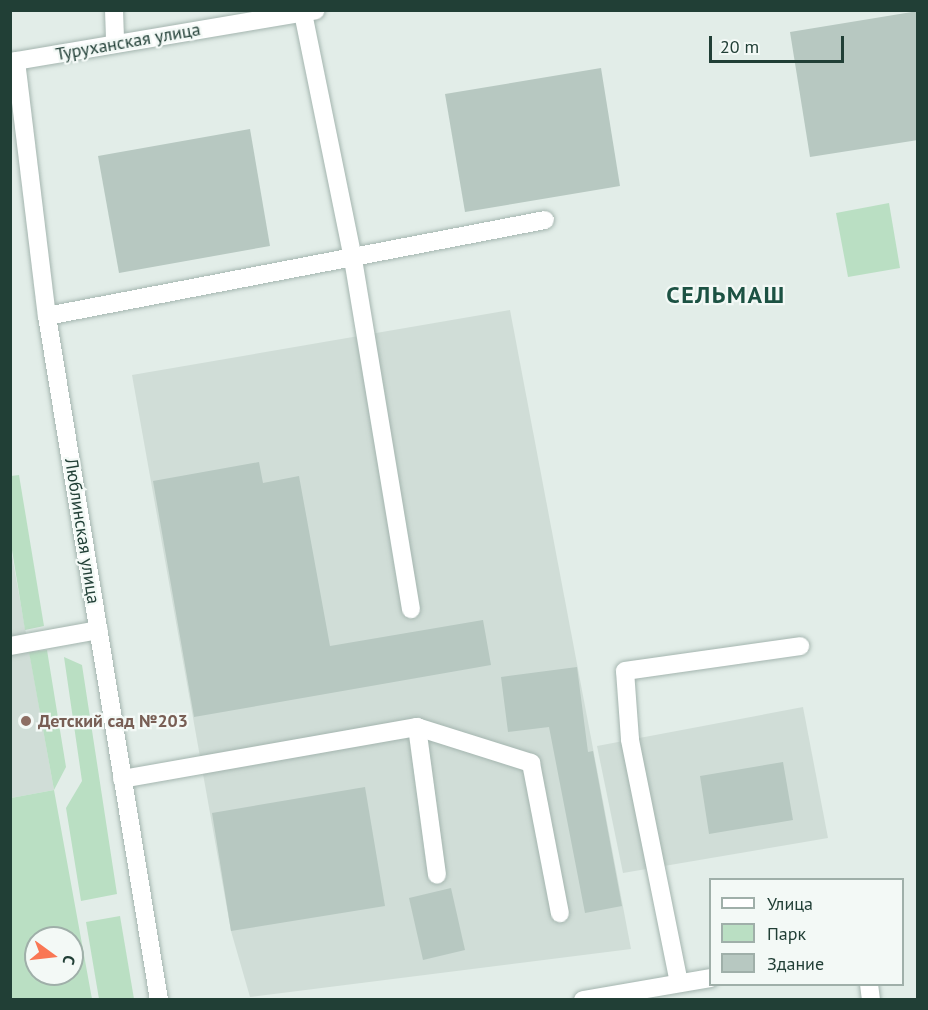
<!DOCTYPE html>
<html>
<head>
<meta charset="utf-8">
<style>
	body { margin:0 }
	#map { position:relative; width:928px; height:1010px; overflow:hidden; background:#e2ede8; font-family:"PT Sans",sans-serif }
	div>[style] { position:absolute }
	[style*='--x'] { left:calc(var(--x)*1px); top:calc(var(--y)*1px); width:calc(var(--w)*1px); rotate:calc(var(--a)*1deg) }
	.built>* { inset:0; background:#d0ddd7 }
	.green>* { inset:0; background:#badfc3 }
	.building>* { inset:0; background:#b7c8c1 }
	.roads { filter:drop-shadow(0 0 2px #a4b5af) drop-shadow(0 0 2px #a4b5af) }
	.lane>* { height:18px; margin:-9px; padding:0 9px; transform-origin:9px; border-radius:9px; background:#fff }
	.street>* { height:18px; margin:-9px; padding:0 9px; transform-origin:9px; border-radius:9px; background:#fff }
	.dots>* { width:16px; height:16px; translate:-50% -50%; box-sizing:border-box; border:3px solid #f3f9f6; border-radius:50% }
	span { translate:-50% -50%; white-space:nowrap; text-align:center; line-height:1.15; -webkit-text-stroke:4.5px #f3f9f6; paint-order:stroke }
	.street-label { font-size:18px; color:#213f36 }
	.education-label { font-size:18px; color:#785e54; font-weight:700 }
	.left { translate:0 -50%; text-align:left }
	.district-label { font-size:24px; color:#1c5243; font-weight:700; letter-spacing:1.5px }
	.frame { position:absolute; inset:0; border:12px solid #213f36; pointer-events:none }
	.legend { position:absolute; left:709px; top:878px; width:195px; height:108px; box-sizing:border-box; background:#f3f9f6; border:2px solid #9fafa9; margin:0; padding:8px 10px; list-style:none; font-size:18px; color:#213f36 }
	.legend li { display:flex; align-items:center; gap:12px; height:30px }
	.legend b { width:30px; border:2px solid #9fafa9 }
	.north { position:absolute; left:24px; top:926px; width:60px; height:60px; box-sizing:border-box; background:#f3f9f6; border:2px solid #9fafa9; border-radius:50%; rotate:105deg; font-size:16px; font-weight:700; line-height:24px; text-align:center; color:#213f36 }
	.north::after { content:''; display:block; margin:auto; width:21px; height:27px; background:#f97754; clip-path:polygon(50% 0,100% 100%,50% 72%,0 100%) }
	.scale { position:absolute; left:709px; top:36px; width:135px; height:27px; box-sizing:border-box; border:3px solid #213f36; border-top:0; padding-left:8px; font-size:18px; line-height:21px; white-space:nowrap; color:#213f36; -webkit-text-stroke:4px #f3f9f6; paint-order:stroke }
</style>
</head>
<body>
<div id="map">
	<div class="built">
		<div style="clip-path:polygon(510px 310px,631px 949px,250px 997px,231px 931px,132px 375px)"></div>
		<div style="clip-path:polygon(10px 544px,54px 790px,11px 798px,10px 798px)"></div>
		<div style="clip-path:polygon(803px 707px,828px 838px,623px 873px,597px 746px)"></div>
	</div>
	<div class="green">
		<div style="clip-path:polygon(889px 203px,900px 268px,848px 277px,836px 213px)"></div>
		<div style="clip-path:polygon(19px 475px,44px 626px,25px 630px,11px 544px,11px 476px)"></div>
		<div style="clip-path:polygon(evenodd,47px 650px,66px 767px,54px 790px,92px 999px,11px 999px,11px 798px,54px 790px,29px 652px,47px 650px,36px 938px,72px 938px,72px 974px,36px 974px,36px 938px)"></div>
		<div style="clip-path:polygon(64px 657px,82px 665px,117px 894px,81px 901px,66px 808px,82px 781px)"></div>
		<div style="clip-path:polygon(120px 916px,134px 999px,99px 999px,86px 922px)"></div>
	</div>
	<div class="building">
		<div style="clip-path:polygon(918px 11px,918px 140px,810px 157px,790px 32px)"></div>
		<div style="clip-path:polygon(601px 68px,620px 186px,465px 212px,445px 94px)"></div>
		<div style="clip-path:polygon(250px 129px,270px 246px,119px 273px,98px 156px)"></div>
		<div style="clip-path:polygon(259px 462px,263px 483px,299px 476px,330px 646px,483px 620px,491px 665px,194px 717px,153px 481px)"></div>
		<div style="clip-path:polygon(577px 667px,588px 752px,593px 751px,622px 906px,585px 913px,549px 727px,508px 732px,501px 677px)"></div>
		<div style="clip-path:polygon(783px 762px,793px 820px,709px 834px,700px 776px)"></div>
		<div style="clip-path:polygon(365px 787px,385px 906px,231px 931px,212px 813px)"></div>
		<div style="clip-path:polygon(451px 888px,465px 950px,423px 960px,409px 898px)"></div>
	</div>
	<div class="roads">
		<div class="lane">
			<div style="--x:114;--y:10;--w:33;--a:88"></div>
			<div style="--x:303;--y:13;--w:251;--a:78.5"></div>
			<div style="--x:353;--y:259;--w:355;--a:80.6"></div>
			<div style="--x:47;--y:316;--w:507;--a:-10.91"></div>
			<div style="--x:10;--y:646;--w:90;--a:-10.2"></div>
			<div style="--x:417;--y:727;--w:120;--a:17.5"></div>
			<div style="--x:531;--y:763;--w:153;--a:79.1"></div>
			<div style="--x:122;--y:779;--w:300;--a:-10"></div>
			<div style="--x:417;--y:727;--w:149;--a:82.3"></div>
			<div style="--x:679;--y:983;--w:249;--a:-101.4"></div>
			<div style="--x:630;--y:739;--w:68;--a:-94.2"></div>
			<div style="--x:625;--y:671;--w:177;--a:-8.1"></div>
			<div style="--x:869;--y:984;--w:16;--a:83"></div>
			<div style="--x:583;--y:1000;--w:129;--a:-9.8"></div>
		</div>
		<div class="street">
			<div style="--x:16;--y:61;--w:257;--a:83.1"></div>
			<div style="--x:47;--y:316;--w:693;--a:80.7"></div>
			<div style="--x:10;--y:62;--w:310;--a:-9.6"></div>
		</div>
	</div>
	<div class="dots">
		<div style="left:26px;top:721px;background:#8d6e63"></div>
	</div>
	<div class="street-label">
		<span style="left:128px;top:42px;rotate:-10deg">Туруханская улица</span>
		<span style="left:82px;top:531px;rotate:81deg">Люблинская улица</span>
	</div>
	<div class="education-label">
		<span class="left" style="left:38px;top:721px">Детский сад №203</span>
	</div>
	<div class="district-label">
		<span style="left:726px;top:295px">СЕЛЬМАШ</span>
	</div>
	<div class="frame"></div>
	<ul class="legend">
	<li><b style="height:8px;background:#fff"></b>Улица</li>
	<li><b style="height:16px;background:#badfc3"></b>Парк</li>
	<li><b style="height:16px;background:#b7c8c1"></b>Здание</li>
	</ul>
	<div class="north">С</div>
	<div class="scale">20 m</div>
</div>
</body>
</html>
